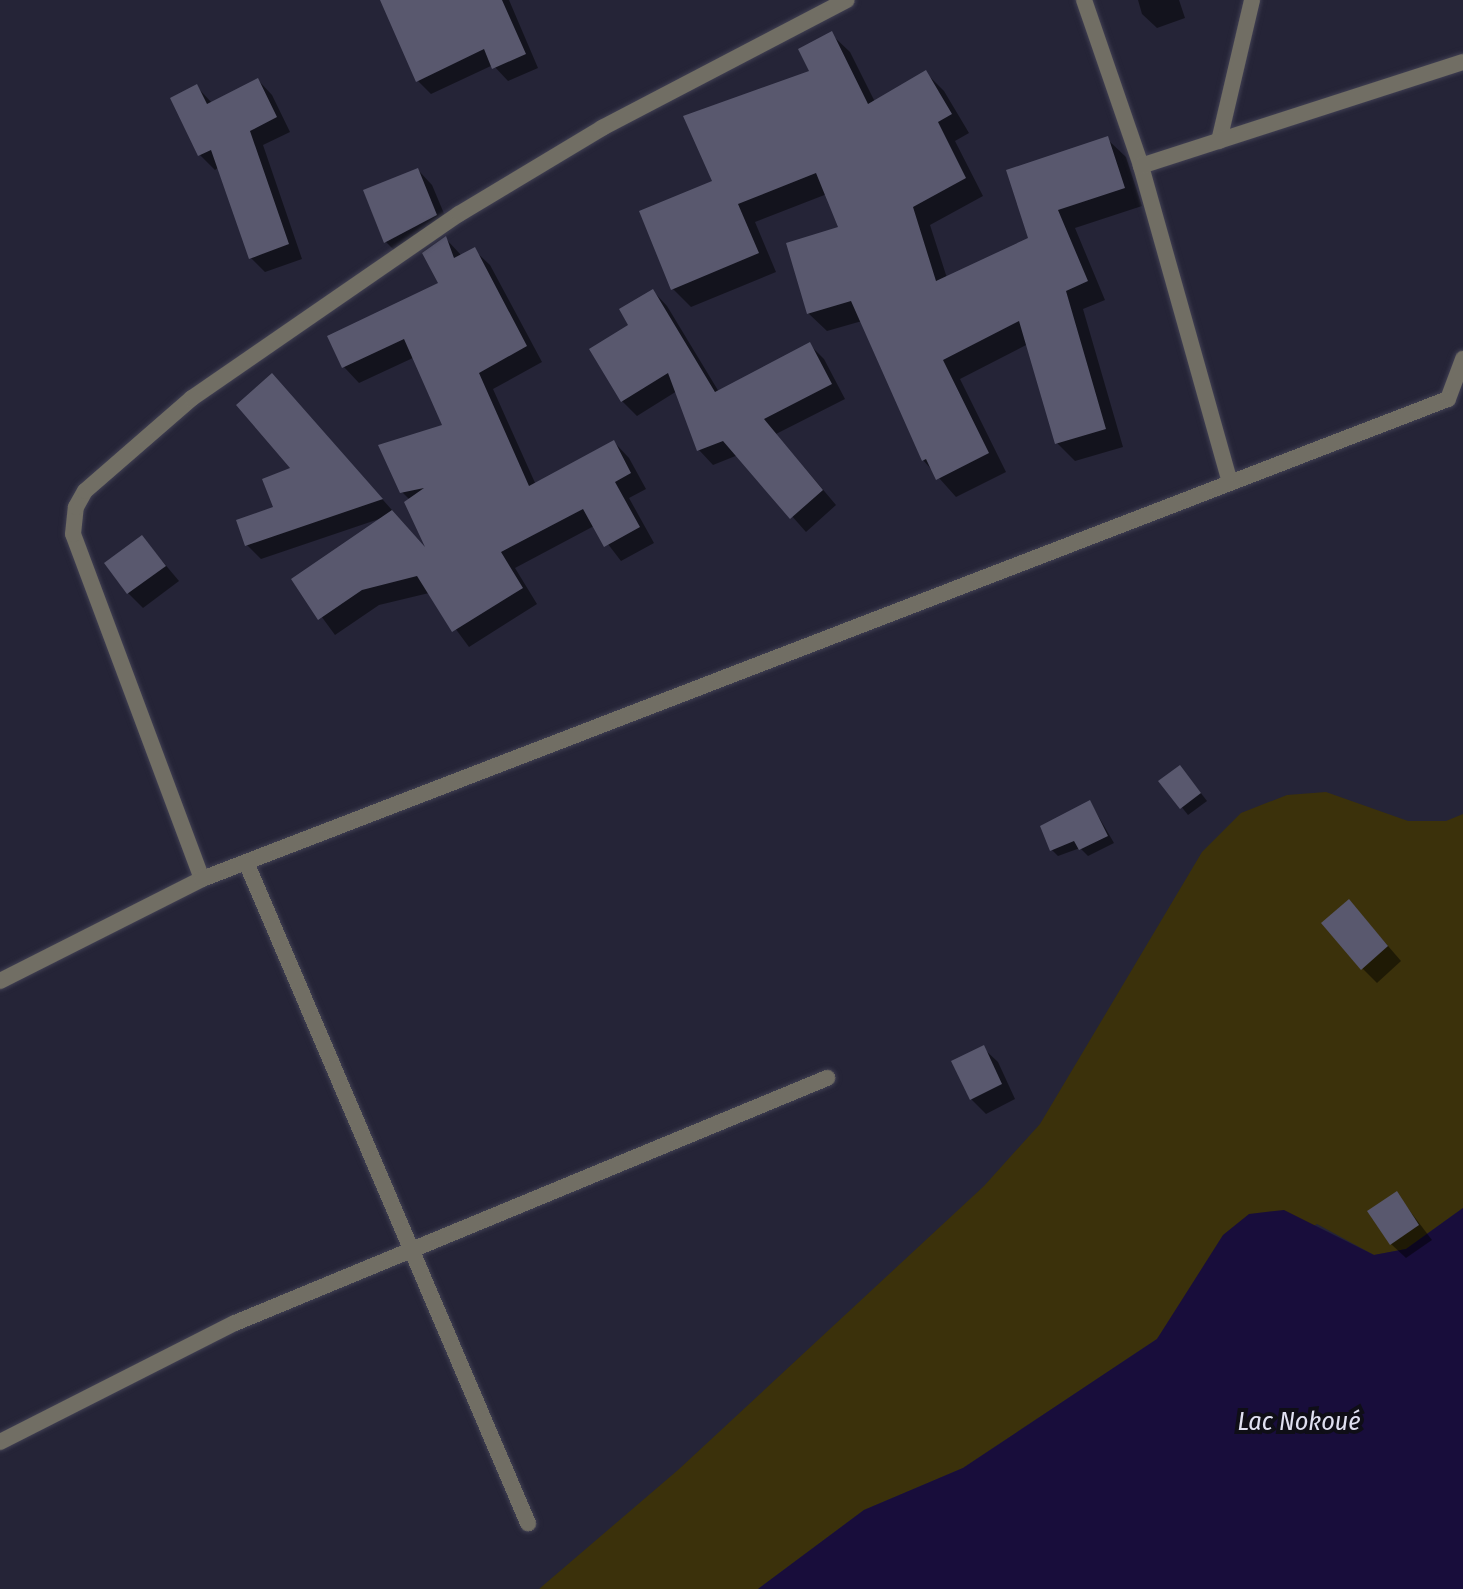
<!DOCTYPE html>
<html>
<head>
<meta charset="utf-8">
<style>
	body { margin:0 }
	#map { position:relative; width:1463px; height:1589px; overflow:hidden; background:#252437; font-family:"Fira Sans Condensed",sans-serif }
	div>[style] { position:absolute }
	[style*='--x'] { left:calc(var(--x)*1px); top:calc(var(--y)*1px); width:calc(var(--w)*1px); rotate:calc(var(--a)*1deg) }
	.green>* { inset:0; background:#3b310b }
	.water>* { inset:0; background:#180d3b }
	.shadow>* { inset:0; background:#0007 }
	.building>* { inset:0; background:#59586e }
	.roads { filter:drop-shadow(0 0 2px #414053) drop-shadow(0 0 2px #414053) }
	.minor>* { height:16px; margin:-8px; padding:0 8px; transform-origin:8px; border-radius:8px; background:#716e64 }
	.tertiary>* { height:16px; margin:-8px; padding:0 8px; transform-origin:8px; border-radius:8px; background:#716e64 }
	span { translate:-50% -50%; white-space:nowrap; text-align:center; line-height:1.15; -webkit-text-stroke:8px #0f0e17; paint-order:stroke }
	.water-label { font-size:26px; color:#e0e0f1; font-style:italic }
</style>
</head>
<body>
<div id="map">
	<div class="green">
		<div style="clip-path:polygon(1326px 792px,1408px 821px,1446px 821px,1463px 814px,1463px 1208px,1406px 1249px,1374px 1255px,1317px 1224px,1182px 1303px,1157px 1339px,963px 1468px,864px 1510px,758px 1589px,539px 1589px,678px 1470px,984px 1186px,1040px 1124px,1202px 852px,1241px 813px,1287px 795px)"></div>
	</div>
	<div class="water">
		<div style="clip-path:polygon(1463px 1208px,1463px 1589px,758px 1589px,864px 1510px,963px 1468px,1157px 1339px,1223px 1235px,1249px 1214px,1284px 1210px,1374px 1255px,1406px 1249px)"></div>
	</div>
	<div class="shadow">
		<div style="clip-path:polygon(384px 0,509px 0,538px 68px,508px 81px,493px 65px,431px 94px,418px 81px)"></div>
		<div style="clip-path:polygon(1138px 0,1179px 0,1185px 18px,1157px 28px,1142px 14px)"></div>
		<div style="clip-path:polygon(831px 34px,850px 52px,875px 102px,925px 72px,944px 91px,969px 133px,955px 141px,983px 196px,930px 225px,947px 278px,1030px 239px,1107px 139px,1126px 157px,1142px 206px,1075px 228px,1105px 300px,1083px 309px,1123px 447px,1075px 461px,1057px 443px,1028px 344px,960px 379px,1006px 472px,956px 497px,923px 460px,862px 321px,827px 331px,808px 313px,841px 229px,827px 194px,755px 222px,776px 272px,691px 307px,673px 289px,715px 182px,812px 72px)"></div>
		<div style="clip-path:polygon(258px 80px,272px 95px,290px 132px,263px 145px,302px 259px,265px 272px,250px 257px,219px 167px,215px 170px,200px 155px,197px 87px,212px 103px)"></div>
		<div style="clip-path:polygon(418px 170px,432px 185px,451px 230px,401px 257px,386px 242px,366px 191px)"></div>
		<div style="clip-path:polygon(446px 239px,461px 255px,474px 250px,490px 265px,542px 362px,493px 389px,536px 485px,614px 442px,629px 458px,646px 489px,629px 498px,654px 543px,621px 561px,594px 526px,515px 568px,537px 604px,469px 647px,429px 593px,379px 605px,335px 635px,294px 579px,382px 518px,261px 559px,247px 545px,276px 508px,293px 468px,286px 390px,429px 552px,410px 500px,402px 492px,445px 426px,415px 357px,359px 383px,344px 367px,441px 284px)"></div>
		<div style="clip-path:polygon(653px 291px,667px 306px,719px 392px,809px 344px,824px 359px,845px 399px,776px 434px,836px 505px,806px 532px,738px 455px,713px 465px,699px 450px,677px 391px,637px 416px,622px 401px,592px 349px,631px 326px)"></div>
		<div style="clip-path:polygon(142px 537px,179px 581px,143px 608px,128px 593px)"></div>
		<div style="clip-path:polygon(1186px 774px,1207px 801px,1188px 815px,1161px 781px)"></div>
		<div style="clip-path:polygon(1090px 802px,1114px 843px,1088px 856px,1080px 848px,1058px 856px,1052px 850px)"></div>
		<div style="clip-path:polygon(1363px 917px,1401px 961px,1377px 983px,1362px 968px)"></div>
		<div style="clip-path:polygon(983px 1048px,998px 1062px,1015px 1099px,986px 1114px,971px 1099px)"></div>
		<div style="clip-path:polygon(1397px 1194px,1432px 1240px,1406px 1258px,1391px 1244px)"></div>
	</div>
	<div class="building">
		<div style="clip-path:polygon(380px 0,502px 0,526px 54px,492px 69px,484px 49px,416px 82px)"></div>
		<div style="clip-path:polygon(832px 31px,868px 104px,926px 70px,952px 114px,938px 122px,966px 178px,913px 207px,936px 281px,1028px 238px,1006px 170px,1108px 136px,1125px 188px,1058px 210px,1088px 281px,1066px 291px,1106px 429px,1055px 444px,1019px 321px,943px 360px,989px 453px,936px 480px,926px 459px,922px 461px,851px 301px,807px 314px,786px 243px,838px 227px,816px 173px,738px 204px,759px 253px,671px 290px,639px 211px,712px 181px,683px 116px,809px 71px,798px 49px)"></div>
		<div style="clip-path:polygon(258px 78px,277px 117px,250px 131px,289px 244px,249px 259px,211px 150px,198px 156px,170px 98px,197px 84px,207px 104px)"></div>
		<div style="clip-path:polygon(418px 168px,437px 215px,384px 243px,363px 190px)"></div>
		<div style="clip-path:polygon(446px 236px,454px 258px,475px 247px,527px 346px,479px 373px,529px 486px,614px 440px,631px 473px,615px 482px,640px 527px,604px 547px,583px 509px,501px 552px,523px 588px,452px 632px,417px 576px,362px 590px,318px 620px,291px 579px,392px 510px,425px 547px,404px 502px,424px 488px,400px 493px,378px 445px,442px 425px,404px 339px,342px 368px,327px 336px,438px 283px,422px 253px)"></div>
		<div style="clip-path:polygon(653px 289px,715px 392px,810px 342px,832px 384px,764px 419px,823px 490px,790px 519px,723px 441px,697px 451px,668px 373px,621px 402px,589px 349px,628px 325px,619px 309px)"></div>
		<div style="clip-path:polygon(272px 373px,383px 499px,245px 546px,236px 520px,273px 507px,262px 479px,290px 468px,236px 405px)"></div>
		<div style="clip-path:polygon(142px 535px,166px 566px,127px 594px,104px 563px)"></div>
		<div style="clip-path:polygon(1180px 765px,1201px 793px,1180px 809px,1158px 781px)"></div>
		<div style="clip-path:polygon(1090px 800px,1108px 836px,1079px 850px,1074px 841px,1050px 851px,1040px 826px)"></div>
		<div style="clip-path:polygon(1349px 899px,1388px 946px,1361px 970px,1321px 923px)"></div>
		<div style="clip-path:polygon(984px 1045px,1002px 1084px,970px 1100px,951px 1061px)"></div>
		<div style="clip-path:polygon(1397px 1191px,1419px 1225px,1390px 1245px,1367px 1211px)"></div>
	</div>
	<div class="roads">
		<div class="minor">
			<div style="--x:1084;--y:0;--w:176;--a:71"></div>
			<div style="--x:1141;--y:166;--w:329;--a:74.3"></div>
			<div style="--x:1219;--y:141;--w:145;--a:-76.8"></div>
			<div style="--x:1141;--y:166;--w:338;--a:-17.9"></div>
			<div style="--x:1448;--y:399;--w:43;--a:-69.4"></div>
			<div style="--x:246;--y:862;--w:719;--a:66.9"></div>
			<div style="--x:202;--y:879;--w:368;--a:-110.5"></div>
			<div style="--x:73;--y:534;--w:27;--a:-84"></div>
			<div style="--x:76;--y:507;--w:18;--a:-61"></div>
			<div style="--x:85;--y:491;--w:142;--a:-41"></div>
			<div style="--x:192;--y:398;--w:324;--a:-34.6"></div>
			<div style="--x:459;--y:214;--w:167;--a:-31"></div>
			<div style="--x:602;--y:128;--w:276;--a:-27.6"></div>
			<div style="--x:0;--y:1442;--w:263;--a:-26.9"></div>
			<div style="--x:235;--y:1323;--w:641;--a:-22.48"></div>
		</div>
		<div class="tertiary">
			<div style="--x:0;--y:981;--w:226;--a:-26.8"></div>
			<div style="--x:202;--y:879;--w:1335;--a:-21.07"></div>
		</div>
	</div>
	<div class="water-label">
		<span style="left:1299px;top:1422px">Lac Nokoué</span>
	</div>
</div>
</body>
</html>
